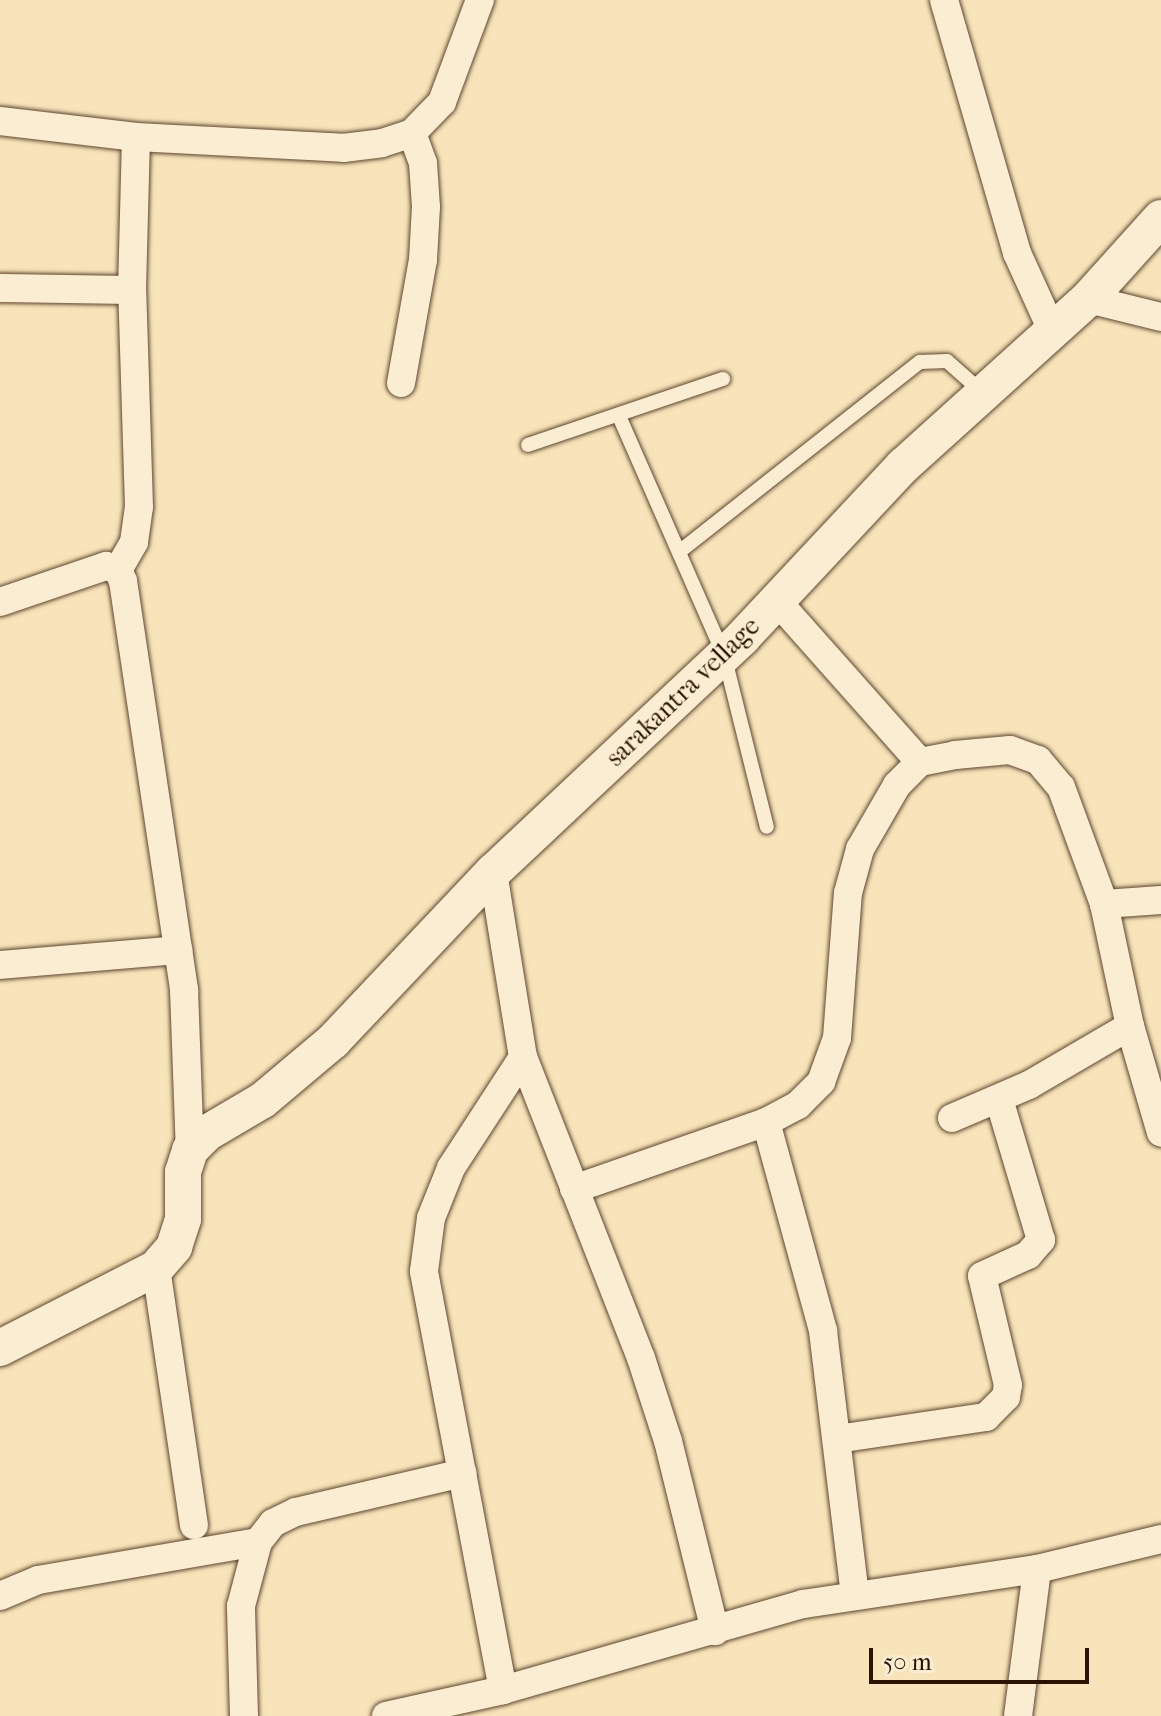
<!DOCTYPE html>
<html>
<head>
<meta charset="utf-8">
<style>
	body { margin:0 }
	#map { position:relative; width:1161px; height:1716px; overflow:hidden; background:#f8e4ba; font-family:"IM FELL French Canon",serif }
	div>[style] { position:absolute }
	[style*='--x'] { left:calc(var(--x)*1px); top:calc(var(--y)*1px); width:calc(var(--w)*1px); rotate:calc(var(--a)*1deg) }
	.roads { filter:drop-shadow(0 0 2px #5e462f) drop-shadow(0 0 2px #5e462f) }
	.service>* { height:14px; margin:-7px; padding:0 7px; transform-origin:7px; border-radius:7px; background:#faedd2 }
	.minor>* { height:28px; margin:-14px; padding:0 14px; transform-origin:14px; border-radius:14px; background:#faedd2 }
	.tertiary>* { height:36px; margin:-18px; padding:0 18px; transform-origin:18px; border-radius:18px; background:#faedd2 }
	span { translate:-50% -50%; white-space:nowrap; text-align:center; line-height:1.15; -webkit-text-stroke:6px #faedd2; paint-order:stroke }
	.street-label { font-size:26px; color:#2a1101 }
	.scale { position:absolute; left:869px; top:1648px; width:220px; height:36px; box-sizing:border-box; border:4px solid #2a1101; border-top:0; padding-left:10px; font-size:24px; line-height:28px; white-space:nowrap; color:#2a1101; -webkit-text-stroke:6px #faedd2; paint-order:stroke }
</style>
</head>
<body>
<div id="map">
	<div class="roads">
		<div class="service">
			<div style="--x:619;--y:416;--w:261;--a:66.3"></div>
			<div style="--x:724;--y:655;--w:177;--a:76"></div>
			<div style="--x:528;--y:445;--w:206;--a:-18.7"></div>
			<div style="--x:679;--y:552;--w:307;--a:-38.3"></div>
			<div style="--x:920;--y:362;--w:27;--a:-2"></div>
			<div style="--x:947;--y:361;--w:47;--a:41.5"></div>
		</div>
		<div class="minor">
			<div style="--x:944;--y:0;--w:263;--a:73.9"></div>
			<div style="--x:1017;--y:253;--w:82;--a:65.6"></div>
			<div style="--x:0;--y:121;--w:137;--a:6.7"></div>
			<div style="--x:136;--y:137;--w:207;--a:3"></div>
			<div style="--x:343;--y:148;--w:39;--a:-7"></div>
			<div style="--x:382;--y:143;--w:32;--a:-18"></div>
			<div style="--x:412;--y:133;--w:43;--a:-45.9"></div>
			<div style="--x:442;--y:102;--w:109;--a:-69.6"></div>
			<div style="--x:0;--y:288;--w:132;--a:0.9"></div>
			<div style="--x:1088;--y:299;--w:75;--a:13.9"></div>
			<div style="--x:401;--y:383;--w:125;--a:-79.9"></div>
			<div style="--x:423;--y:260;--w:53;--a:-86.8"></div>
			<div style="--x:426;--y:207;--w:44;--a:-93.9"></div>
			<div style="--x:423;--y:163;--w:32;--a:-110"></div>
			<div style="--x:118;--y:570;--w:32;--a:-60"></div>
			<div style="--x:134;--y:542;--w:35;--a:-82"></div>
			<div style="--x:139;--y:507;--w:217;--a:-91.8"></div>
			<div style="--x:132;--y:290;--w:153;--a:-88.5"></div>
			<div style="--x:777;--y:601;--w:215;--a:48.4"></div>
			<div style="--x:0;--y:602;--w:112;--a:-18.8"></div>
			<div style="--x:106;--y:566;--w:13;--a:18"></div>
			<div style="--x:118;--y:570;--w:12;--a:66"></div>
			<div style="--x:123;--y:581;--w:414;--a:81.5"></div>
			<div style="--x:184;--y:990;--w:160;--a:87.9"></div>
			<div style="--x:493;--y:872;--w:187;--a:80.8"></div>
			<div style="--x:523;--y:1057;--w:323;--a:68.6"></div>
			<div style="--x:641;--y:1358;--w:87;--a:72"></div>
			<div style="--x:668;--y:1441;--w:196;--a:76.1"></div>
			<div style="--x:1104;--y:904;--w:57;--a:-4"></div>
			<div style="--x:0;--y:965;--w:179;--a:-4.8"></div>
			<div style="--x:952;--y:1118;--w:84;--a:-23.2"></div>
			<div style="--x:1029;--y:1085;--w:117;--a:-30.3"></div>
			<div style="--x:766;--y:1122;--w:217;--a:74.7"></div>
			<div style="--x:823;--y:1331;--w:265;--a:83.1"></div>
			<div style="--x:574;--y:1189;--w:203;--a:-19.2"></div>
			<div style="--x:766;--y:1122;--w:36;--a:-28"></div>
			<div style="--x:798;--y:1105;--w:33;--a:-45"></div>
			<div style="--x:821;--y:1082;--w:47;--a:-70"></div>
			<div style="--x:837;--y:1038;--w:145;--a:-85.7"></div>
			<div style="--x:848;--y:893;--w:46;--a:-74.7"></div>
			<div style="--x:860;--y:849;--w:74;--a:-60"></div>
			<div style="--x:897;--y:785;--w:33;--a:-45"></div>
			<div style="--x:920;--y:762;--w:36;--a:-11"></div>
			<div style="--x:955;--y:755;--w:55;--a:-5.2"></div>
			<div style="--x:1010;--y:750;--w:30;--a:20"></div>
			<div style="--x:1038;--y:760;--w:35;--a:50"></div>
			<div style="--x:1061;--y:787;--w:125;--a:69.8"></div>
			<div style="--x:1104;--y:904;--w:125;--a:78"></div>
			<div style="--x:1130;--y:1026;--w:111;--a:73.8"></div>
			<div style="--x:156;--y:1268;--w:260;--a:81.6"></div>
			<div style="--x:837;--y:1439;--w:151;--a:-8.4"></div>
			<div style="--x:986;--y:1417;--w:28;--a:-45"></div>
			<div style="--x:1006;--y:1397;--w:12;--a:-81"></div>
			<div style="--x:1008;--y:1385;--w:112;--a:-103.4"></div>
			<div style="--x:982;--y:1276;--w:51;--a:-24.5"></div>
			<div style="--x:1028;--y:1255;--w:20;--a:-49"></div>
			<div style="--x:1041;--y:1240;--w:147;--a:-106.6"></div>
			<div style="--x:0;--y:1596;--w:41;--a:-22.8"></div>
			<div style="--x:38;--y:1580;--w:223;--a:-9.8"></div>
			<div style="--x:503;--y:1690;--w:426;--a:-100.7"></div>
			<div style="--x:424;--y:1271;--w:53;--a:-82.5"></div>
			<div style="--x:431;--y:1218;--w:54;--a:-68.2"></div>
			<div style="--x:451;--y:1168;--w:132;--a:-57"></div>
			<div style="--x:244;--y:1716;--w:110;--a:-91.6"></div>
			<div style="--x:241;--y:1606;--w:66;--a:-75.1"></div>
			<div style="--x:258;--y:1542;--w:24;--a:-52"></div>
			<div style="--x:273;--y:1523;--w:25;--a:-26"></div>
			<div style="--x:296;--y:1512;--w:171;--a:-13.2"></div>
			<div style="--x:386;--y:1716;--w:120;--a:-12.5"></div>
			<div style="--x:503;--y:1690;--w:312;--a:-16"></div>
			<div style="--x:803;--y:1604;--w:237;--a:-8.5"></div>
			<div style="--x:1037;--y:1569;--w:128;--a:-13.6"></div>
			<div style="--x:1018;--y:1716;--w:148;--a:-82.6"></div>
		</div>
		<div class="tertiary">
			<div style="--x:0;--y:1348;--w:175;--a:-27.1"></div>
			<div style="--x:156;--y:1268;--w:28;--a:-49"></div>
			<div style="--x:174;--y:1247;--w:29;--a:-72"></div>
			<div style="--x:183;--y:1219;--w:47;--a:-90"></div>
			<div style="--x:183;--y:1172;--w:23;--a:-72"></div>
			<div style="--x:190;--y:1150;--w:24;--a:-45"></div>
			<div style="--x:207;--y:1133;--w:65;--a:-30.5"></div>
			<div style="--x:263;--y:1100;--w:92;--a:-40.1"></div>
			<div style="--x:333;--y:1041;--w:233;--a:-46.6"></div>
			<div style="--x:493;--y:872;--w:342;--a:-43.2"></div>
			<div style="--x:742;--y:638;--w:236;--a:-46.9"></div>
			<div style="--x:903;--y:466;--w:249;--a:-42.1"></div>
			<div style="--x:1088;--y:299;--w:109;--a:-48"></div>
		</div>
	</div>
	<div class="street-label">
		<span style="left:683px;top:692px;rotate:-44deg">sarakantra vellage</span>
	</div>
	<div class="scale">50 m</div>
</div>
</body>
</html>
